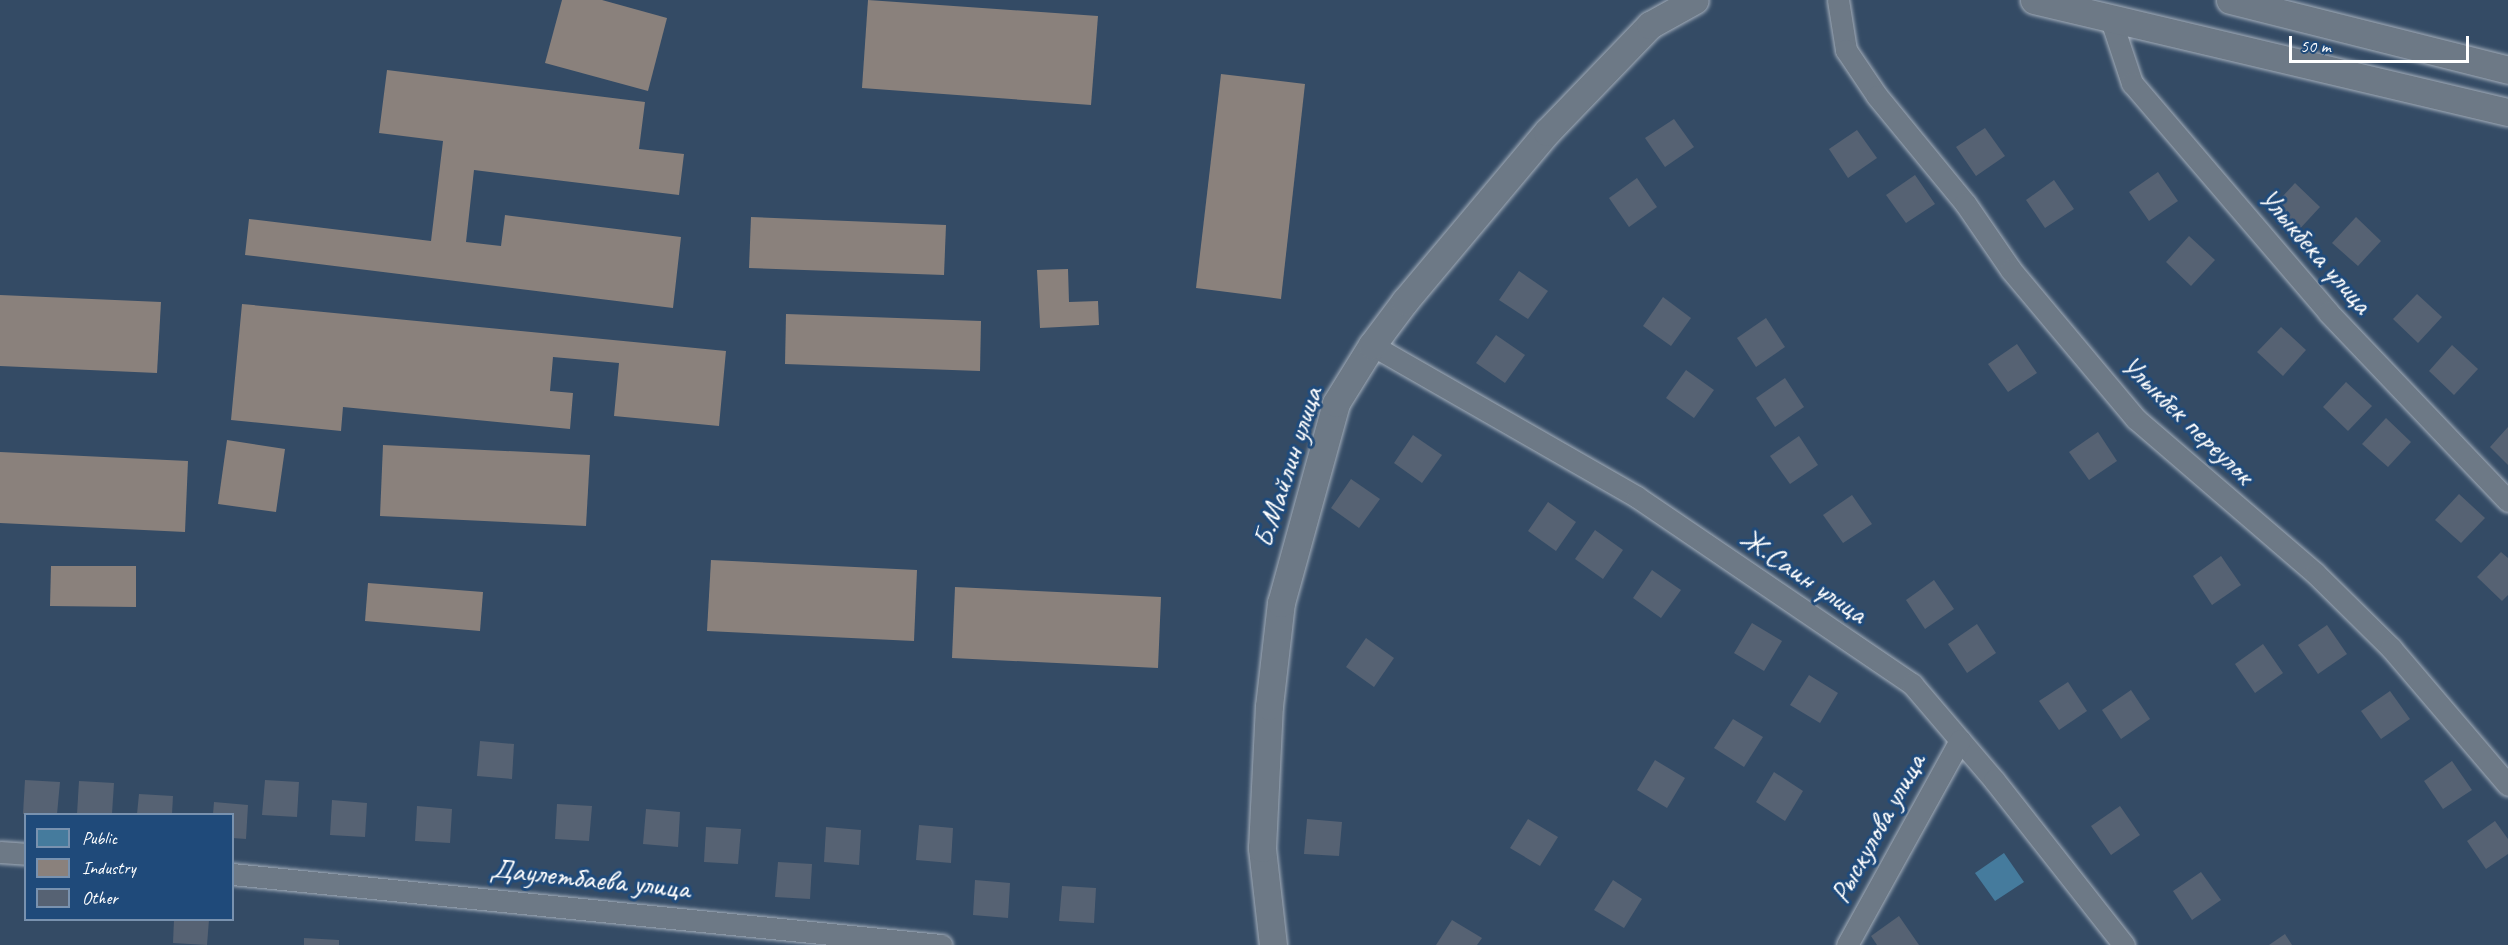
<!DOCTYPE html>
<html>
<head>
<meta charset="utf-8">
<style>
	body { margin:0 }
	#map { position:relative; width:2508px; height:945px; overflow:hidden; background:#344b65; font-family:Caveat,sans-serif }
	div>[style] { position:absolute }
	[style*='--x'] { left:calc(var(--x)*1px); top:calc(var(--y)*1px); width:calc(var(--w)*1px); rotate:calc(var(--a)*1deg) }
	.public>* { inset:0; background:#457b9d }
	.industry>* { inset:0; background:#8a817c }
	.building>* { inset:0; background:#566273 }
	.roads { filter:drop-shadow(0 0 2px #a4aeba) drop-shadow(0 0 2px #a4aeba) }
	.minor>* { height:21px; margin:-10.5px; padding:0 10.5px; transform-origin:10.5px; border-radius:10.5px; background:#6d7986 }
	.tertiary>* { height:27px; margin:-13.5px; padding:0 13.5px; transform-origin:13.5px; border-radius:13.5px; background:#6d7986 }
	span { translate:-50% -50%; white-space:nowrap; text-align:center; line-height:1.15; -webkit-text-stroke:6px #1f4a7a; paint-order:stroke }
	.street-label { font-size:30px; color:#fff }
	.legend { position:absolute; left:24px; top:813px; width:210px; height:108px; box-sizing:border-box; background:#1f4a7a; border:2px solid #7992af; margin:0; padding:8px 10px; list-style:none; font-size:18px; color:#fff }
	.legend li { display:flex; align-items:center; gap:12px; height:30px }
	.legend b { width:30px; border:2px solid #7992af }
	.scale { position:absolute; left:2289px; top:36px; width:180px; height:27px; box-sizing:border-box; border:3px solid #fff; border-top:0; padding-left:8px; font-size:18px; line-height:21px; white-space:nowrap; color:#fff; -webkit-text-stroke:4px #1f4a7a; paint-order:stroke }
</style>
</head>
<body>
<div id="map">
	<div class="public">
		<div style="clip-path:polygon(2004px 853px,2024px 882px,1995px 901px,1975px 873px)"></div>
	</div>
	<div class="industry">
		<div style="clip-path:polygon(562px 0,602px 0,667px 18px,648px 91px,545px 63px)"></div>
		<div style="clip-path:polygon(868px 0,1098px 16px,1091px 105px,862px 88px)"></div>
		<div style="clip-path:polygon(387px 70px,645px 102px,639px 149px,684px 154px,679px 195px,474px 170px,466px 242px,501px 246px,505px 215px,681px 237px,673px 308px,245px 255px,249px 219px,431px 241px,443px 141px,379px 133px)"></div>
		<div style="clip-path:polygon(1221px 74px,1305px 84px,1281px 299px,1196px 288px)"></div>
		<div style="clip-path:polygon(751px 217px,946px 225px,944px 275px,749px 268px)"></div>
		<div style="clip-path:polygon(1068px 269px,1069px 302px,1098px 301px,1099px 325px,1040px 328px,1037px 270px)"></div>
		<div style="clip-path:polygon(0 295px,161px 302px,157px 373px,0 366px)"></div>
		<div style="clip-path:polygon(242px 304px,726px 351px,719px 426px,614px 416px,619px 363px,553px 357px,550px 391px,573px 393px,570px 429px,343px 407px,341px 431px,231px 420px)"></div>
		<div style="clip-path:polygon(786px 314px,981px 321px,980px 371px,785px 364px)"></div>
		<div style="clip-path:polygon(227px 440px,285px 449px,276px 512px,218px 504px)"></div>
		<div style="clip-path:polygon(383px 445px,590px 455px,586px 526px,380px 516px)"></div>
		<div style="clip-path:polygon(0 452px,188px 461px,185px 532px,0 523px)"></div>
		<div style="clip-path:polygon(711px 560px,917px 570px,914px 641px,707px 631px)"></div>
		<div style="clip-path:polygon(51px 566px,136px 566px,136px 607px,50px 606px)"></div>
		<div style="clip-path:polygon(368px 583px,483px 592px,480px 631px,365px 621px)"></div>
		<div style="clip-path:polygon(955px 587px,1161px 597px,1158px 668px,952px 658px)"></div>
	</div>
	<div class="building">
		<div style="clip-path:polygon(1674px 119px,1694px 147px,1665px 167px,1645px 138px)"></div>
		<div style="clip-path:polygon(1985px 128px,2005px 156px,1976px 176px,1956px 147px)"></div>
		<div style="clip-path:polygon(1857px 130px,1877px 158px,1848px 178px,1829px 149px)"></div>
		<div style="clip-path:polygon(2158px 172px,2178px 201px,2149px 221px,2129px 192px)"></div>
		<div style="clip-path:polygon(1915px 175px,1935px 204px,1906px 223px,1886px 195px)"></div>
		<div style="clip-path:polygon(1637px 178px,1657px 207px,1629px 227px,1609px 198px)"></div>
		<div style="clip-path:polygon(2054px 180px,2074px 209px,2045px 228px,2026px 200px)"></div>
		<div style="clip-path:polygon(2295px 183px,2320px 207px,2296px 233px,2271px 209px)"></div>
		<div style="clip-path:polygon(2356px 217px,2381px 241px,2358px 266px,2332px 243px)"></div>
		<div style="clip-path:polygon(2189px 236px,2215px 260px,2191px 286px,2166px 262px)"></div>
		<div style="clip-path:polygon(1519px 271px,1548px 291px,1528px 319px,1499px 300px)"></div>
		<div style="clip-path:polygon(2417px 294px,2442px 317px,2418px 343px,2393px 319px)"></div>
		<div style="clip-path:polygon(1663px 297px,1691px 318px,1671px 346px,1643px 326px)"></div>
		<div style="clip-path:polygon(1766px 318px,1785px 347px,1756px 367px,1737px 338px)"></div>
		<div style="clip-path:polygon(2281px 327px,2306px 350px,2283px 376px,2257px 352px)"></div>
		<div style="clip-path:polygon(1496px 335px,1525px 355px,1505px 383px,1476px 363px)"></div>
		<div style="clip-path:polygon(2017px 344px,2037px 373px,2008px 392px,1988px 364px)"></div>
		<div style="clip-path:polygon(2452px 345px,2478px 369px,2454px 395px,2429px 371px)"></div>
		<div style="clip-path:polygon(1686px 370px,1714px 390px,1694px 418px,1666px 398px)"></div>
		<div style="clip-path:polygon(1785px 378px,1804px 407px,1775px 427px,1756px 398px)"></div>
		<div style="clip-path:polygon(2346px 382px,2372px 406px,2348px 431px,2323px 407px)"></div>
		<div style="clip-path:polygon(2386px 418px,2411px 442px,2388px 467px,2362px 444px)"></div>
		<div style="clip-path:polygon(2508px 427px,2508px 465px,2490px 447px)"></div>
		<div style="clip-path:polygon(2098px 432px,2117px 461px,2089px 480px,2069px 452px)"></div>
		<div style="clip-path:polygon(1413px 435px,1442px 455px,1422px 483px,1394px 463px)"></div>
		<div style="clip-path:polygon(1799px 436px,1818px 465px,1790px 484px,1770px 456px)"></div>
		<div style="clip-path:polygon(1351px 479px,1380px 499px,1359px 528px,1331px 508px)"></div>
		<div style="clip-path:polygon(2459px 494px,2485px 518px,2461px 543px,2435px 520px)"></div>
		<div style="clip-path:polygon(1852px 495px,1872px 524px,1843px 543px,1823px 515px)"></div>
		<div style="clip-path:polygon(1548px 502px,1576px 522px,1556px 551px,1528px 531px)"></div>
		<div style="clip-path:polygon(1595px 530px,1623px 550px,1603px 579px,1575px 559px)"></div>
		<div style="clip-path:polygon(2501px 552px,2508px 558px,2508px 595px,2502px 601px,2477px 577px)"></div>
		<div style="clip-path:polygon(2221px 556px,2241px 585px,2212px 605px,2193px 576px)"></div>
		<div style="clip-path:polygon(1652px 570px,1681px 590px,1661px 618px,1633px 598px)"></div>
		<div style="clip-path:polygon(1934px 580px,1954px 609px,1925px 629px,1906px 600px)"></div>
		<div style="clip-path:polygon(1752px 623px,1782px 641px,1764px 671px,1734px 653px)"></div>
		<div style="clip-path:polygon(1977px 624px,1996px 653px,1967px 673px,1948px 644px)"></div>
		<div style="clip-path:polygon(2327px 625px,2347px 654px,2318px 674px,2298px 645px)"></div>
		<div style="clip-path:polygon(1366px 638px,1394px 658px,1374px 687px,1346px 667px)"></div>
		<div style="clip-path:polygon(2263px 644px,2283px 673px,2255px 693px,2235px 664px)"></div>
		<div style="clip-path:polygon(1809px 675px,1838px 693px,1820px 723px,1790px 705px)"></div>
		<div style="clip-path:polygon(2068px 682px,2087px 711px,2059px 730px,2039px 701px)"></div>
		<div style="clip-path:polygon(2131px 690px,2150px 719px,2121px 739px,2102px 710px)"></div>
		<div style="clip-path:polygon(2390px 691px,2410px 719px,2381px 739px,2361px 711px)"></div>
		<div style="clip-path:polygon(1733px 719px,1763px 737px,1744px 767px,1714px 748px)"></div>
		<div style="clip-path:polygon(480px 741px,514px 744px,512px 779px,477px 776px)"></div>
		<div style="clip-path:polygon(1655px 760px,1685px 778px,1667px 808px,1637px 790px)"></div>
		<div style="clip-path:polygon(2452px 761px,2472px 790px,2443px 809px,2424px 781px)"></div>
		<div style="clip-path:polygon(1774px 772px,1803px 791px,1785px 821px,1756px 802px)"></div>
		<div style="clip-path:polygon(25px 780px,60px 782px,57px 814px,23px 814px)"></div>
		<div style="clip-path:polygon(265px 780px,299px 782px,297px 817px,262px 815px)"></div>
		<div style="clip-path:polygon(79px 781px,114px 783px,112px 814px,77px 814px)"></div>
		<div style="clip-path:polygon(139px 794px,173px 796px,172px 814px,137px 814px)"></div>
		<div style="clip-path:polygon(332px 800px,367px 803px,365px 837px,330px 835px)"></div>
		<div style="clip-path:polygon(214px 802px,248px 805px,246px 839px,232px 838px,232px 814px,213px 814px)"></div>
		<div style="clip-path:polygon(557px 804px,592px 806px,589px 841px,555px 839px)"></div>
		<div style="clip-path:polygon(417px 806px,452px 809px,450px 843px,415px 841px)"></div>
		<div style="clip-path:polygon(2120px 806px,2140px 835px,2111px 855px,2091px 826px)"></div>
		<div style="clip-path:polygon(646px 809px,680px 812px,678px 847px,643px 844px)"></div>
		<div style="clip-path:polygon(1307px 819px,1342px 822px,1339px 856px,1304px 854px)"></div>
		<div style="clip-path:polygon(1528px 819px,1558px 837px,1540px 866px,1510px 848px)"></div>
		<div style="clip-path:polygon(2495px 821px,2508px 839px,2508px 854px,2486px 869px,2467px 841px)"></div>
		<div style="clip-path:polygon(919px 825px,953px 828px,951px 863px,916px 860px)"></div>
		<div style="clip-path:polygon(706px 827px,741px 829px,738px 864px,704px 862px)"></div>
		<div style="clip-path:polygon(826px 827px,861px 830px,859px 865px,824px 862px)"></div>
		<div style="clip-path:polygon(778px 862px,812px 864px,810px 899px,775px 897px)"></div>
		<div style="clip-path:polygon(2201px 872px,2221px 900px,2192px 920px,2173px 891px)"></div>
		<div style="clip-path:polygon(975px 880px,1010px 883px,1008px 918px,973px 915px)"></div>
		<div style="clip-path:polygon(1613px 880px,1642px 899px,1624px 928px,1594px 910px)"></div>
		<div style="clip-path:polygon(1062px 886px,1096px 888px,1094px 923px,1059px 921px)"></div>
		<div style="clip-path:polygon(1899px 916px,1919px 945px,1877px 945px,1871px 936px)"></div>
		<div style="clip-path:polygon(174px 920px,209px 920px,207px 945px,173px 943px)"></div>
		<div style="clip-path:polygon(1452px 920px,1482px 938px,1477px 945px,1436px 945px)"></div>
		<div style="clip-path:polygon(2285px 934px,2292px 945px,2269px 945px)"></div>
		<div style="clip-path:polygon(304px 938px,339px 940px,339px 945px,304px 945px)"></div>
	</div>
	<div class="roads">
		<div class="minor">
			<div style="--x:1838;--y:0;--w:51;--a:80.9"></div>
			<div style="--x:1846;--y:50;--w:55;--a:56"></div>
			<div style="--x:1877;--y:96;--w:139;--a:50.6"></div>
			<div style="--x:1965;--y:203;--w:81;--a:55.5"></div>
			<div style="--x:2011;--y:270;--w:194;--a:50"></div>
			<div style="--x:2136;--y:419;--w:236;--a:40.7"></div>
			<div style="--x:2315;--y:573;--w:107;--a:44.6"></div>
			<div style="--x:2391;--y:648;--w:180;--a:49.5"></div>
			<div style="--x:2110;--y:17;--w:70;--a:71.6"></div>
			<div style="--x:2132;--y:83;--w:301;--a:49.4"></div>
			<div style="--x:2328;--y:312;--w:261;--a:46.4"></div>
			<div style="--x:1372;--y:345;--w:305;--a:29.8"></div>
			<div style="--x:1637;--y:497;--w:333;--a:34.2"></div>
			<div style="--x:1912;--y:684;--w:126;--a:49.5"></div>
			<div style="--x:1994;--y:780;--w:210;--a:51.8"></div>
			<div style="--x:0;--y:852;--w:26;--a:4"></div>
			<div style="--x:232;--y:874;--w:713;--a:5.72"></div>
			<div style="--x:1847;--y:945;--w:234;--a:-61.1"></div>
		</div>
		<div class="tertiary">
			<div style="--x:2034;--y:0;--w:487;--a:13.3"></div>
			<div style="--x:2230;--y:0;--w:287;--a:14.1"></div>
			<div style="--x:1273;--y:945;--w:98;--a:-96.5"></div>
			<div style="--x:1262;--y:848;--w:142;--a:-87.2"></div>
			<div style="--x:1269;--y:706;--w:104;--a:-83.4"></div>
			<div style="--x:1281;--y:603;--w:207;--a:-74.6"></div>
			<div style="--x:1336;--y:403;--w:68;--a:-58.2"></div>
			<div style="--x:1372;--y:345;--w:55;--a:-53.1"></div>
			<div style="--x:1405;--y:301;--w:221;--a:-50"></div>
			<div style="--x:1547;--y:132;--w:149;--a:-46.1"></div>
			<div style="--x:1650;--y:25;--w:51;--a:-29.1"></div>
		</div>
	</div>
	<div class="street-label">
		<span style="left:2316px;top:250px;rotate:49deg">Улыкбека улица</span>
		<span style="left:2188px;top:419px;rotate:44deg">Улыкбек переулок</span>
		<span style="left:1287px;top:467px;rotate:-72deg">Б.Майлин улица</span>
		<span style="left:1804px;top:575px;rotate:34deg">Ж.Саин улица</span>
		<span style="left:1877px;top:828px;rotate:-61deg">Рыскулова улица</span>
		<span style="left:590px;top:878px;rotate:6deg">Даулетбаева улица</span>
	</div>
	<ul class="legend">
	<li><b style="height:16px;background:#457b9d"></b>Public</li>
	<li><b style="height:16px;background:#8a817c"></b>Industry</li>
	<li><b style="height:16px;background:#566273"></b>Other</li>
	</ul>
	<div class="scale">50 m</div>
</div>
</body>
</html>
